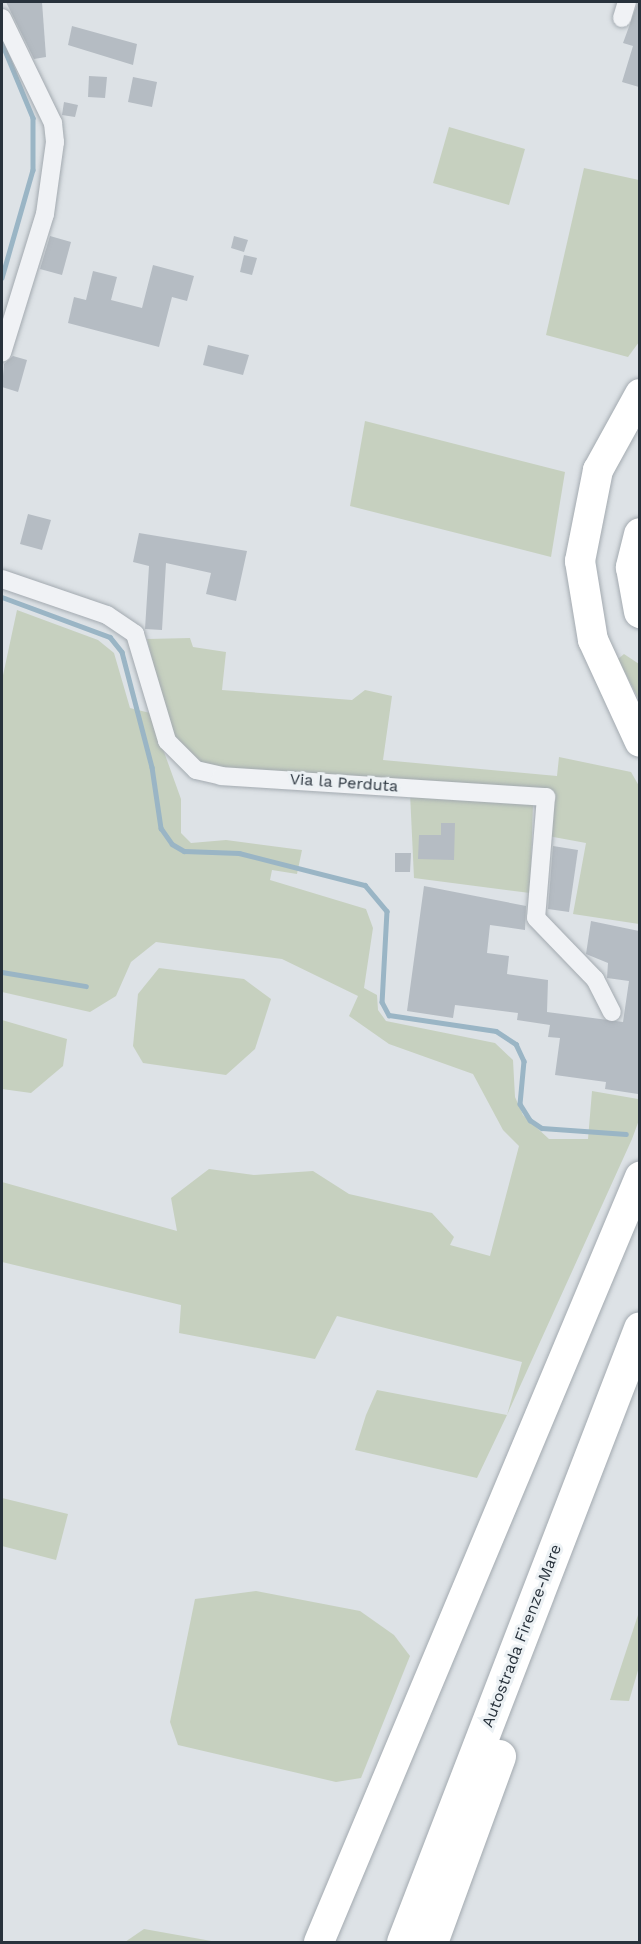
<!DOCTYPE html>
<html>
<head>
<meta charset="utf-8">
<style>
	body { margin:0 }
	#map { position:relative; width:641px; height:1944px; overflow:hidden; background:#dde2e6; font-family:"Work Sans",sans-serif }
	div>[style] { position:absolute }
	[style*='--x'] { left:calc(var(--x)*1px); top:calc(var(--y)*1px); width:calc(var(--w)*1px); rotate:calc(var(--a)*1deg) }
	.green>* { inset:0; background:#c6d0bf }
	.stream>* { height:4.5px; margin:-2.25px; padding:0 2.25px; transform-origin:2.25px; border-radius:2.25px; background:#9ab5c5 }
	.building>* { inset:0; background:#b5bcc3 }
	.roads { filter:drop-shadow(0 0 2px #a3aab0) drop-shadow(0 0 2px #a3aab0) }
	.street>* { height:18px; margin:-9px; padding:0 9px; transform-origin:9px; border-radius:9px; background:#f0f2f5 }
	.primary>* { height:30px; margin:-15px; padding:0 15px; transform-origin:15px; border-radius:15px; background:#fff }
	.highway>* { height:33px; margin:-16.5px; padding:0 16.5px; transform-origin:16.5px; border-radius:16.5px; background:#fff }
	span { translate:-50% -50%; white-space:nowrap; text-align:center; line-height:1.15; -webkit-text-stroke:6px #ecf1f4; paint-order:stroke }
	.street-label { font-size:16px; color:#28323c }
	.frame { position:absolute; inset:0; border:3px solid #28323c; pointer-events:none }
</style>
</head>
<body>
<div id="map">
	<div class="green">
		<div style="clip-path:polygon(449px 127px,525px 149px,509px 205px,433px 183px)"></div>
		<div style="clip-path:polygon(584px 168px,639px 180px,639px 342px,628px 357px,546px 335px)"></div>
		<div style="clip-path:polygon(365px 421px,565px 472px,551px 557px,350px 506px)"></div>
		<div style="clip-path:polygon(17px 610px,98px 640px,114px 653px,130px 708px,150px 713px,181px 799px,181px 833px,191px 843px,226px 840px,302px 850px,297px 874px,272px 870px,270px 880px,366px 909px,373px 928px,364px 988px,377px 995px,378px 1010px,386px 1021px,495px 1043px,513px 1060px,515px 1097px,523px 1115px,549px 1139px,588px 1139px,592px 1091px,638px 1099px,639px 1093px,639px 1120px,632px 1139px,507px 1415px,477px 1478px,355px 1450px,366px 1415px,377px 1390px,507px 1415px,522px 1362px,337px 1316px,315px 1359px,179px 1333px,181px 1305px,2px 1262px,2px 1182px,177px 1231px,171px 1198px,209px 1169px,254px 1175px,313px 1171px,349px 1194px,432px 1213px,454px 1237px,450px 1245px,490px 1256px,519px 1146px,503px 1130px,473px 1074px,389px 1044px,349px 1016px,358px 996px,282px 959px,156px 942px,131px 962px,116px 996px,90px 1012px,2px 992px,2px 680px)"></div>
		<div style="clip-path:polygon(190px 638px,193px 647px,226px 652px,222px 690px,352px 700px,365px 690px,392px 696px,383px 760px,557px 776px,559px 757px,631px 772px,639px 786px,639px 924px,573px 914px,586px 843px,548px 836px,554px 791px,211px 768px,182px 753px,169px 726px,147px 639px)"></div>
		<div style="clip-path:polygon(624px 654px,639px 664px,639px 700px,618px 659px)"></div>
		<div style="clip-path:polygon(410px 793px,533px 804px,530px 893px,414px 878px)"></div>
		<div style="clip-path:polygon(159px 968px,244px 979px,271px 999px,255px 1049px,226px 1075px,143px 1063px,133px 1046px,138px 994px)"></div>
		<div style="clip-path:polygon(2px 1020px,67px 1039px,63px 1066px,31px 1093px,2px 1089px)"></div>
		<div style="clip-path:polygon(2px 1498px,68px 1514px,56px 1560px,2px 1546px)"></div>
		<div style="clip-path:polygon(256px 1591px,360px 1611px,394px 1635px,410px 1656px,361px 1778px,336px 1782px,178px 1745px,170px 1722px,195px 1599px)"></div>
		<div style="clip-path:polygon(639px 1612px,639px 1667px,629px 1701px,610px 1700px)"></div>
		<div style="clip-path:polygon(144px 1929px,217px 1942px,125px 1942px)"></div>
	</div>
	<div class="stream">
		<div style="--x:2;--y:43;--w:81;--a:67.5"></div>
		<div style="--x:33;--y:118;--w:52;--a:90"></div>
		<div style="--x:33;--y:170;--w:112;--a:106"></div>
		<div style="--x:2;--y:597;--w:115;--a:20.3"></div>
		<div style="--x:110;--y:637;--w:19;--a:51"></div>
		<div style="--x:122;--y:652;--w:119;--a:75.4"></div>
		<div style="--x:152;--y:767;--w:62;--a:81.6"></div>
		<div style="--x:161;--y:828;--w:19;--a:55"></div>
		<div style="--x:172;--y:844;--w:14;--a:30"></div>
		<div style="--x:184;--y:851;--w:55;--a:2.1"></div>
		<div style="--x:239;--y:853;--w:130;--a:14.3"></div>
		<div style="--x:365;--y:885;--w:34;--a:50"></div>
		<div style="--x:387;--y:911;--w:91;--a:93.1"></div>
		<div style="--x:382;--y:1002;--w:15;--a:62"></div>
		<div style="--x:389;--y:1015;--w:108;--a:8.5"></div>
		<div style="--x:496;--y:1031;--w:24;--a:33"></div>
		<div style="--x:516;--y:1044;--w:19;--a:65"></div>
		<div style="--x:524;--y:1061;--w:43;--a:95.3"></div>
		<div style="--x:520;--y:1104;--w:19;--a:58"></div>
		<div style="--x:530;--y:1120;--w:14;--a:34"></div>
		<div style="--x:542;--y:1128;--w:84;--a:4.1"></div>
		<div style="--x:2;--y:972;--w:85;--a:9.5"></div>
	</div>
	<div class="building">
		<div style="clip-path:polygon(6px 2px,42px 2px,46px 57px,34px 59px)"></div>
		<div style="clip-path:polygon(638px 2px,639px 2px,639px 87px,622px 82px,633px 46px,623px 43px)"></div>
		<div style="clip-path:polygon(72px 26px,137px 44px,133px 65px,68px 45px)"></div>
		<div style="clip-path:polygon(89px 76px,107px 77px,105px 98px,88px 97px)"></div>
		<div style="clip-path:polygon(133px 77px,157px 82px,152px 107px,128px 102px)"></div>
		<div style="clip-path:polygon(64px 102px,78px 105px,75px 117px,62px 115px)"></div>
		<div style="clip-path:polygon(50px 236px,71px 242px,62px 275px,40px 269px)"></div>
		<div style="clip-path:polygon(234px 236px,248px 240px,244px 252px,231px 248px)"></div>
		<div style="clip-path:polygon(244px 255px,257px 258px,252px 275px,240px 272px)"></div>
		<div style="clip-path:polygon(153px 265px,194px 276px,187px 301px,172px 297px,159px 347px,68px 323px,74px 297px,86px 300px,93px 271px,117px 277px,111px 300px,142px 308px)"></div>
		<div style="clip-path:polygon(208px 345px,249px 355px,243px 375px,203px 365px)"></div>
		<div style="clip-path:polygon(13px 356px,27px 360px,18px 392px,2px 387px,4px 364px)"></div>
		<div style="clip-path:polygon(28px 514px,51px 520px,42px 550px,20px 544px)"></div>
		<div style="clip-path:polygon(139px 533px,247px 551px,236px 601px,206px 594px,211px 573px,166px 563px,162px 630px,145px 629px,149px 566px,133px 562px)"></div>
		<div style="clip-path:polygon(441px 823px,455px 823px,454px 860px,418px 859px,419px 835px,441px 835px)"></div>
		<div style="clip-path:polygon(553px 846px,578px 850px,569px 912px,548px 909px)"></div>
		<div style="clip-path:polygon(395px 853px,411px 853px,410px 872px,395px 872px)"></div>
		<div style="clip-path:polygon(424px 886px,526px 906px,525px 930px,490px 925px,487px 953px,509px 956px,507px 974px,548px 980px,547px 1012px,623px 1022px,629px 981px,607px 978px,608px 963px,586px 954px,591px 921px,639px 931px,638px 1094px,605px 1089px,606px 1082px,555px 1075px,560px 1038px,548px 1037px,550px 1025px,517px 1020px,518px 1013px,455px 1005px,453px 1018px,407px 1011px)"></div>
	</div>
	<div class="roads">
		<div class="street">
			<div style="--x:2;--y:18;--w:117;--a:64.1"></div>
			<div style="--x:53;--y:123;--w:19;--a:84"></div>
			<div style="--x:55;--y:142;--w:73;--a:97.9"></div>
			<div style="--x:45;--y:214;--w:145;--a:107.2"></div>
			<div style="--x:622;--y:18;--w:17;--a:-73"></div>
			<div style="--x:2;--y:579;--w:111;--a:18.9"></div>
			<div style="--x:107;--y:615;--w:34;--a:34"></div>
			<div style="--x:135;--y:634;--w:112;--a:73.3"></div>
			<div style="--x:167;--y:741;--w:41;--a:45"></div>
			<div style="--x:196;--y:770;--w:26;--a:13"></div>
			<div style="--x:221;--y:776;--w:326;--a:3.7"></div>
			<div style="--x:546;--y:797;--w:121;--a:94.7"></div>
			<div style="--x:536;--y:918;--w:85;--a:46"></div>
			<div style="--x:595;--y:979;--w:37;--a:63"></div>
		</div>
		<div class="primary">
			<div style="--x:640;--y:394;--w:87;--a:118.9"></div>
			<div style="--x:598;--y:470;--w:93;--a:101.2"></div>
			<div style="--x:580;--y:561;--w:80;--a:80.7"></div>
			<div style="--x:593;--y:640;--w:112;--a:65.3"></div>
			<div style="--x:319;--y:1942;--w:830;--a:-67.24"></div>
		</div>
		<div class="highway">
			<div style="--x:640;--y:534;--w:34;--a:104"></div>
			<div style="--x:632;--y:567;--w:45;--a:79.7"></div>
			<div style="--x:403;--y:1942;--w:658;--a:-68.89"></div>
			<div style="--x:431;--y:1942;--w:198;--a:-69.9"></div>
		</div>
	</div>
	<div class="street-label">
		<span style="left:344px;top:783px;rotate:4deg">Via la Perduta</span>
		<span style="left:522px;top:1636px;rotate:-69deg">Autostrada Firenze-Mare</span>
	</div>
	<div class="frame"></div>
</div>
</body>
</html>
